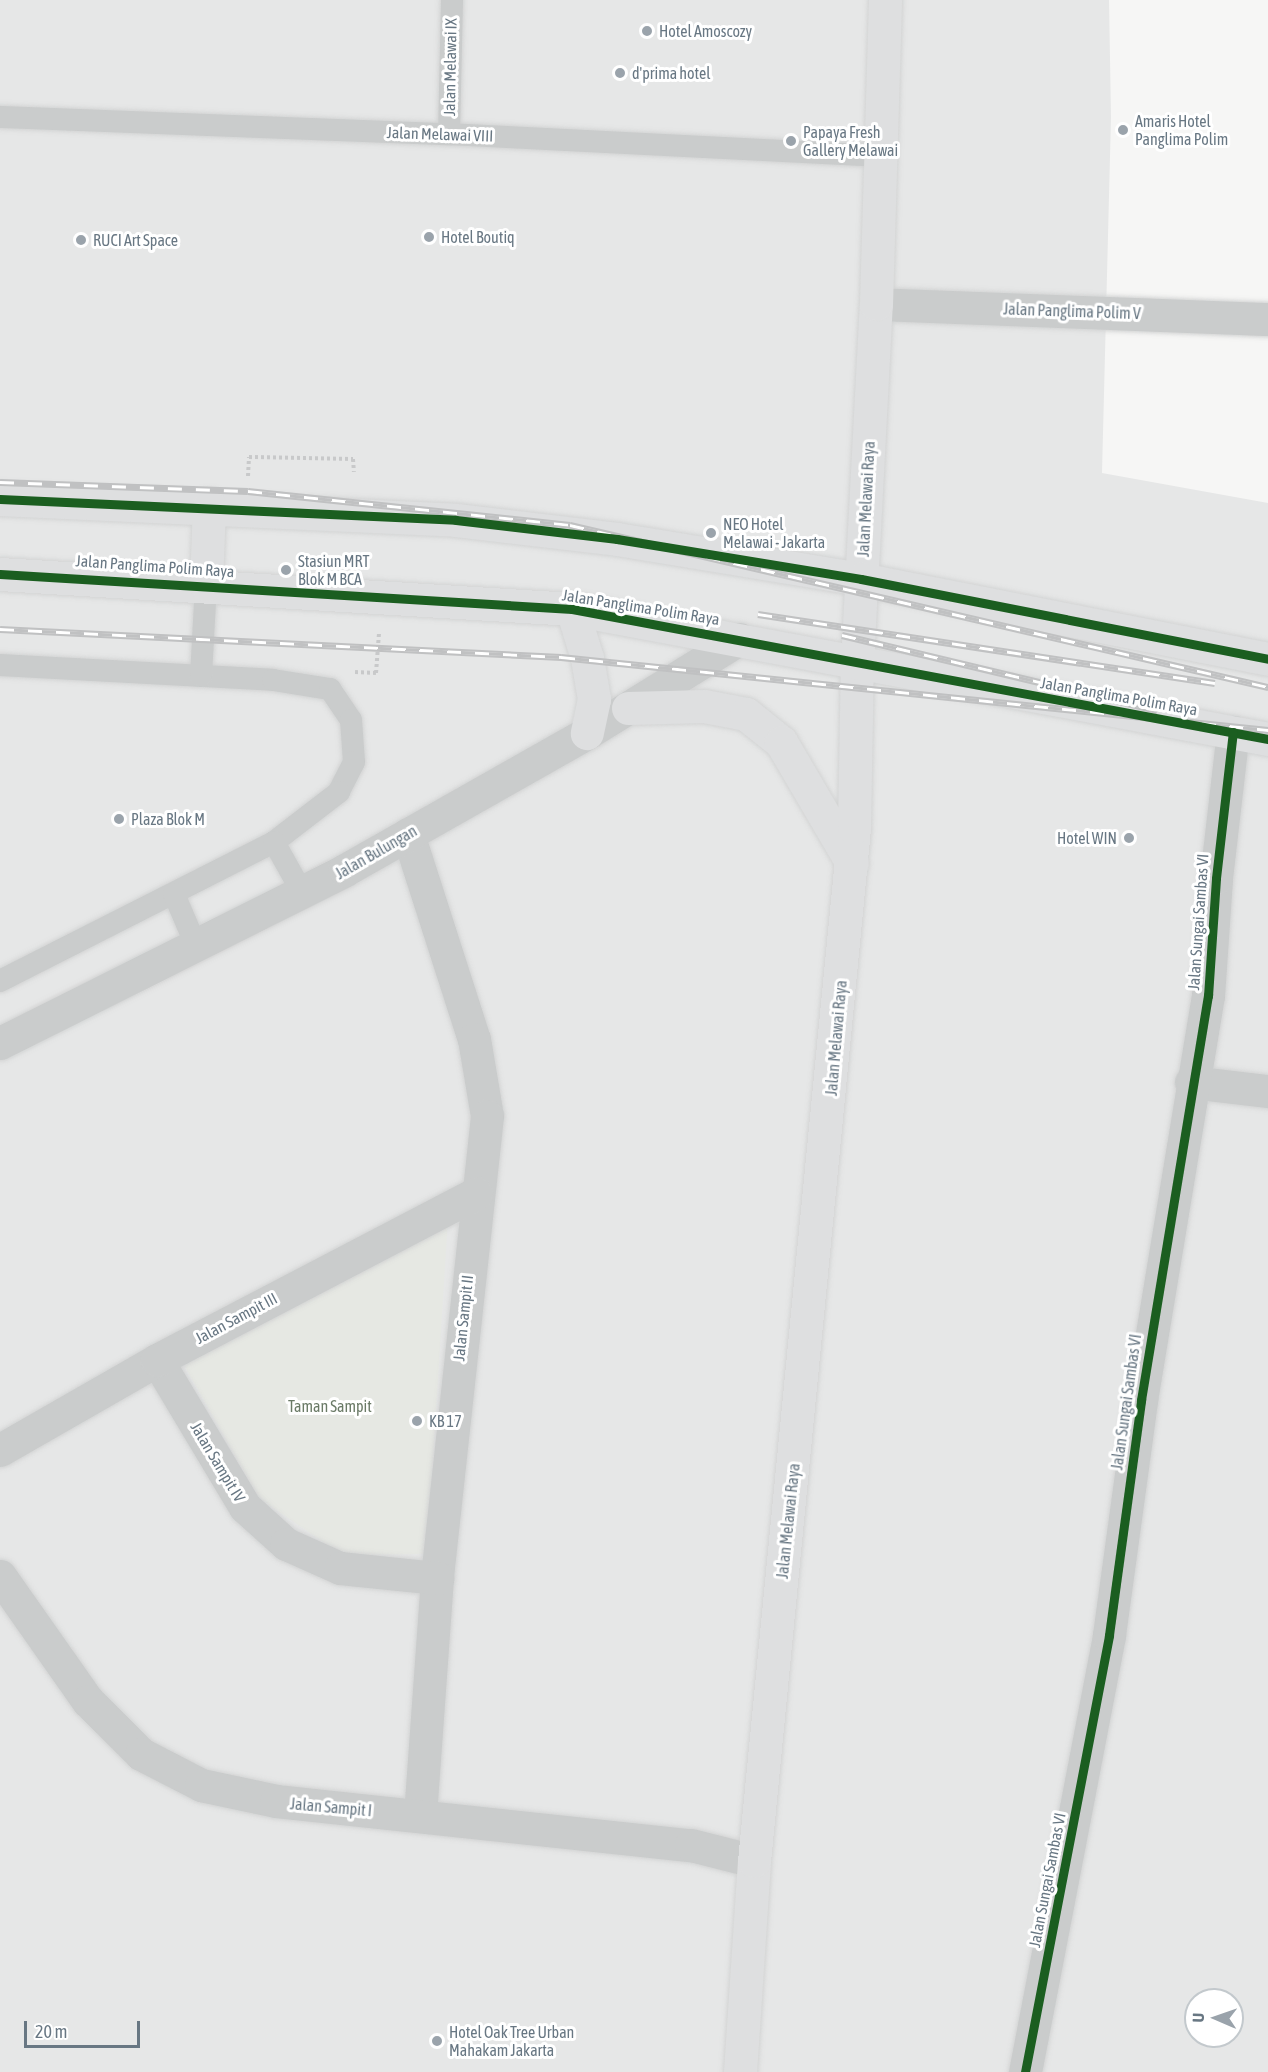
<!DOCTYPE html>
<html>
<head>
<meta charset="utf-8">
<style>
	body { margin:0 }
	#map { position:relative; width:1268px; height:2072px; overflow:hidden; background:#f6f6f5; font-family:"Asap Condensed",sans-serif }
	div>[style] { position:absolute }
	[style*='--x'] { left:calc(var(--x)*1px); top:calc(var(--y)*1px); width:calc(var(--w)*1px); rotate:calc(var(--a)*1deg) }
	.built>* { inset:0; background:#e6e7e7 }
	.green>* { inset:0; background:#e6e8e3 }
	.path>* { height:4px; margin-top:-2px; transform-origin:0; background:repeating-linear-gradient(90deg,#c8c9ca 0 3px,transparent 0 6px) }
	.roads { filter:drop-shadow(0 0 2px #d3d4d4) drop-shadow(0 0 2px #d3d4d4) }
	.service>* { height:22px; margin:-11px; padding:0 11px; transform-origin:11px; border-radius:11px; background:#cacccc }
	.minor>* { height:33px; margin:-16.5px; padding:0 16.5px; transform-origin:16.5px; border-radius:16.5px; background:#cacccc }
	.tertiary>* { height:33px; margin:-16.5px; padding:0 16.5px; transform-origin:16.5px; border-radius:16.5px; background:#cacccc }
	.secondary>* { height:33px; margin:-16.5px; padding:0 16.5px; transform-origin:16.5px; border-radius:16.5px; background:#dedfe0 }
	.primary>* { height:33px; margin:-16.5px; padding:0 16.5px; transform-origin:16.5px; border-radius:16.5px; background:#dedfe0 }
	.rail>* { height:7px; margin-top:-3.5px; transform-origin:0; background:repeating-linear-gradient(90deg,#fff 0 14px,#c0c1c2 0 28px); box-sizing:border-box; border-block:2px solid #c0c1c2 }
	.cycleway>* { height:9px; margin:-4.5px; padding:0 4.5px; transform-origin:4.5px; border-radius:4.5px; background:#1b5e20 }
	.dots>* { width:16px; height:16px; translate:-50% -50%; box-sizing:border-box; border:3px solid #fff; border-radius:50% }
	span { translate:-50% -50%; white-space:nowrap; text-align:center; line-height:1.15; -webkit-text-stroke:6px #fff; paint-order:stroke }
	.poi-label { font-size:16px; color:#687783 }
	.left { translate:0 -50%; text-align:left }
	.right { translate:-100% -50%; text-align:right }
	.street-label { font-size:16px; color:#687783 }
	.park-label { font-size:16px; color:#6a7a66 }
	.north { position:absolute; left:1184px; top:1988px; width:60px; height:60px; box-sizing:border-box; background:#fff; border:2px solid #c3c9cd; border-radius:50%; rotate:272deg; font-size:16px; font-weight:700; line-height:24px; text-align:center; color:#687783 }
	.north::after { content:''; display:block; margin:auto; width:21px; height:27px; background:#9aa3ab; clip-path:polygon(50% 0,100% 100%,50% 72%,0 100%) }
	.scale { position:absolute; left:24px; top:2021px; width:116px; height:27px; box-sizing:border-box; border:3px solid #687783; border-top:0; padding-left:8px; font-size:18px; line-height:21px; white-space:nowrap; color:#687783; -webkit-text-stroke:4px #fff; paint-order:stroke }
</style>
</head>
<body>
<div id="map">
	<div class="built">
		<div style="clip-path:polygon(evenodd,0 0,1109px 0,1111px 117px,1102px 473px,1268px 503px,1268px 2072px,0 2072px,0 0,1196px 2000px,1232px 2000px,1232px 2036px,1196px 2036px,1196px 2000px)"></div>
	</div>
	<div class="green">
		<div style="clip-path:polygon(448px 1218px,427px 1554px,342px 1555px,259px 1498px,184px 1365px)"></div>
	</div>
	<div class="path">
		<div style="--x:248;--y:476;--w:19;--a:-87"></div>
		<div style="--x:249;--y:457;--w:104;--a:1.1"></div>
		<div style="--x:353;--y:459;--w:13;--a:86"></div>
		<div style="--x:355;--y:672;--w:21;--a:3"></div>
		<div style="--x:376;--y:673;--w:40;--a:-85.7"></div>
	</div>
	<div class="roads">
		<div class="service">
			<div style="--x:0;--y:117;--w:449;--a:2.2"></div>
			<div style="--x:449;--y:134;--w:432;--a:2.9"></div>
			<div style="--x:449;--y:134;--w:134;--a:-88.7"></div>
			<div style="--x:0;--y:665;--w:273;--a:3.1"></div>
			<div style="--x:273;--y:680;--w:58;--a:9"></div>
			<div style="--x:330;--y:689;--w:37;--a:56"></div>
			<div style="--x:351;--y:720;--w:42;--a:85.9"></div>
			<div style="--x:354;--y:762;--w:34;--a:117"></div>
			<div style="--x:339;--y:792;--w:82;--a:142.4"></div>
			<div style="--x:274;--y:842;--w:307;--a:153.1"></div>
			<div style="--x:201;--y:676;--w:92;--a:-86.9"></div>
			<div style="--x:274;--y:842;--w:57;--a:60.8"></div>
			<div style="--x:174;--y:894;--w:59;--a:66.9"></div>
		</div>
		<div class="minor">
			<div style="--x:876;--y:304;--w:392;--a:2.2"></div>
			<div style="--x:408;--y:834;--w:215;--a:72.2"></div>
			<div style="--x:474;--y:1039;--w:78;--a:80.4"></div>
			<div style="--x:487;--y:1116;--w:465;--a:96.2"></div>
			<div style="--x:437;--y:1578;--w:236;--a:94.1"></div>
			<div style="--x:1191;--y:1082;--w:78;--a:6.7"></div>
			<div style="--x:157;--y:1360;--w:171;--a:59.1"></div>
			<div style="--x:245;--y:1507;--w:55;--a:42.1"></div>
			<div style="--x:286;--y:1544;--w:59;--a:24"></div>
			<div style="--x:340;--y:1568;--w:98;--a:5.9"></div>
			<div style="--x:0;--y:1450;--w:181;--a:-29.8"></div>
			<div style="--x:157;--y:1360;--w:360;--a:-27.6"></div>
			<div style="--x:0;--y:1576;--w:153;--a:54.9"></div>
			<div style="--x:88;--y:1701;--w:75;--a:45"></div>
			<div style="--x:141;--y:1754;--w:68;--a:27.3"></div>
			<div style="--x:201;--y:1785;--w:77;--a:12"></div>
			<div style="--x:276;--y:1801;--w:417;--a:6.1"></div>
			<div style="--x:691;--y:1845;--w:65;--a:14.3"></div>
			<div style="--x:1025;--y:2072;--w:445;--a:-79.1"></div>
			<div style="--x:1109;--y:1635;--w:237;--a:-82.2"></div>
			<div style="--x:1141;--y:1400;--w:410;--a:-80.6"></div>
			<div style="--x:1208;--y:996;--w:118;--a:-86.1"></div>
			<div style="--x:1216;--y:878;--w:147;--a:-83.4"></div>
		</div>
		<div class="tertiary">
			<div style="--x:0;--y:1043;--w:386;--a:-26.6"></div>
			<div style="--x:345;--y:870;--w:278;--a:-29.5"></div>
			<div style="--x:587;--y:733;--w:179;--a:-31.7"></div>
		</div>
		<div class="secondary">
			<div style="--x:628;--y:708;--w:76;--a:-1.5"></div>
			<div style="--x:704;--y:706;--w:43;--a:10.8"></div>
			<div style="--x:746;--y:714;--w:45;--a:38.7"></div>
			<div style="--x:781;--y:742;--w:140;--a:59.6"></div>
			<div style="--x:740;--y:2072;--w:211;--a:-86.2"></div>
			<div style="--x:754;--y:1861;--w:1038;--a:-84.47"></div>
			<div style="--x:854;--y:828;--w:165;--a:-89"></div>
			<div style="--x:857;--y:663;--w:360;--a:-87"></div>
			<div style="--x:876;--y:304;--w:304;--a:-88.3"></div>
		</div>
		<div class="primary">
			<div style="--x:0;--y:499;--w:456;--a:2.6"></div>
			<div style="--x:456;--y:520;--w:162;--a:6.7"></div>
			<div style="--x:617;--y:539;--w:247;--a:9.3"></div>
			<div style="--x:861;--y:579;--w:415;--a:11.1"></div>
			<div style="--x:0;--y:574;--w:573;--a:3.5"></div>
			<div style="--x:572;--y:609;--w:708;--a:10.58"></div>
			<div style="--x:206;--y:584;--w:79;--a:-87.8"></div>
			<div style="--x:572;--y:609;--w:51;--a:73"></div>
			<div style="--x:587;--y:658;--w:42;--a:80.3"></div>
			<div style="--x:594;--y:699;--w:35;--a:102"></div>
		</div>
	</div>
	<div class="rail">
		<div style="--x:0;--y:482;--w:248;--a:2.1"></div>
		<div style="--x:248;--y:491;--w:324;--a:6"></div>
		<div style="--x:570;--y:525;--w:717;--a:13.07"></div>
		<div style="--x:758;--y:614;--w:462;--a:8.6"></div>
		<div style="--x:0;--y:629;--w:562;--a:2.86"></div>
		<div style="--x:561;--y:657;--w:711;--a:5.9"></div>
		<div style="--x:842;--y:635;--w:324;--a:13.4"></div>
	</div>
	<div class="cycleway">
		<div style="--x:0;--y:499;--w:456;--a:2.6"></div>
		<div style="--x:456;--y:520;--w:162;--a:6.7"></div>
		<div style="--x:617;--y:539;--w:247;--a:9.3"></div>
		<div style="--x:861;--y:579;--w:415;--a:11.1"></div>
		<div style="--x:0;--y:574;--w:573;--a:3.5"></div>
		<div style="--x:572;--y:609;--w:708;--a:10.58"></div>
		<div style="--x:1025;--y:2072;--w:445;--a:-79.1"></div>
		<div style="--x:1109;--y:1635;--w:237;--a:-82.2"></div>
		<div style="--x:1141;--y:1400;--w:410;--a:-80.6"></div>
		<div style="--x:1208;--y:996;--w:118;--a:-86.1"></div>
		<div style="--x:1216;--y:878;--w:147;--a:-83.4"></div>
	</div>
	<div class="dots">
		<div style="left:647px;top:31px;background:#9aa3ab"></div>
		<div style="left:620px;top:73px;background:#9aa3ab"></div>
		<div style="left:1123px;top:130px;background:#9aa3ab"></div>
		<div style="left:791px;top:141px;background:#9aa3ab"></div>
		<div style="left:429px;top:237px;background:#9aa3ab"></div>
		<div style="left:81px;top:240px;background:#9aa3ab"></div>
		<div style="left:711px;top:533px;background:#9aa3ab"></div>
		<div style="left:286px;top:570px;background:#9aa3ab"></div>
		<div style="left:119px;top:819px;background:#9aa3ab"></div>
		<div style="left:1129px;top:838px;background:#9aa3ab"></div>
		<div style="left:417px;top:1421px;background:#9aa3ab"></div>
		<div style="left:437px;top:2041px;background:#9aa3ab"></div>
	</div>
	<div class="poi-label">
		<span class="left" style="left:659px;top:31px">Hotel Amoscozy</span>
		<span class="left" style="left:632px;top:73px">d'prima hotel</span>
		<span class="left" style="left:1135px;top:130px">Amaris Hotel<br>Panglima Polim</span>
		<span class="left" style="left:803px;top:141px">Papaya Fresh<br>Gallery Melawai</span>
		<span class="left" style="left:441px;top:237px">Hotel Boutiq</span>
		<span class="left" style="left:93px;top:240px">RUCI Art Space</span>
		<span class="left" style="left:723px;top:533px">NEO Hotel<br>Melawai - Jakarta</span>
		<span class="left" style="left:298px;top:570px">Stasiun MRT<br>Blok M BCA</span>
		<span class="left" style="left:131px;top:819px">Plaza Blok M</span>
		<span class="right" style="left:1117px;top:838px">Hotel WIN</span>
		<span class="left" style="left:429px;top:1421px">KB 17</span>
		<span class="left" style="left:449px;top:2041px">Hotel Oak Tree Urban<br>Mahakam Jakarta</span>
	</div>
	<div class="street-label">
		<span style="left:450px;top:67px;rotate:-89deg">Jalan Melawai IX</span>
		<span style="left:440px;top:134px;rotate:2deg">Jalan Melawai VIII</span>
		<span style="left:1072px;top:311px;rotate:2deg">Jalan Panglima Polim V</span>
		<span style="left:866px;top:499px;rotate:-87deg">Jalan Melawai Raya</span>
		<span style="left:155px;top:566px;rotate:4deg">Jalan Panglima Polim Raya</span>
		<span style="left:641px;top:607px;rotate:9deg">Jalan Panglima Polim Raya</span>
		<span style="left:1119px;top:696px;rotate:10deg">Jalan Panglima Polim Raya</span>
		<span style="left:376px;top:852px;rotate:-30deg">Jalan Bulungan</span>
		<span style="left:1198px;top:922px;rotate:-86deg">Jalan Sungai Sambas VI</span>
		<span style="left:836px;top:1038px;rotate:-85deg">Jalan Melawai Raya</span>
		<span style="left:236px;top:1318px;rotate:-28deg">Jalan Sampit III</span>
		<span style="left:463px;top:1318px;rotate:-84deg">Jalan Sampit II</span>
		<span style="left:1126px;top:1402px;rotate:-82deg">Jalan Sungai Sambas VI</span>
		<span style="left:218px;top:1462px;rotate:59deg">Jalan Sampit IV</span>
		<span style="left:788px;top:1521px;rotate:-84deg">Jalan Melawai Raya</span>
		<span style="left:331px;top:1807px;rotate:5deg">Jalan Sampit I</span>
		<span style="left:1047px;top:1880px;rotate:-79deg">Jalan Sungai Sambas VI</span>
	</div>
	<div class="park-label">
		<span style="left:330px;top:1406px">Taman Sampit</span>
	</div>
	<div class="north">U</div>
	<div class="scale">20 m</div>
</div>
</body>
</html>
